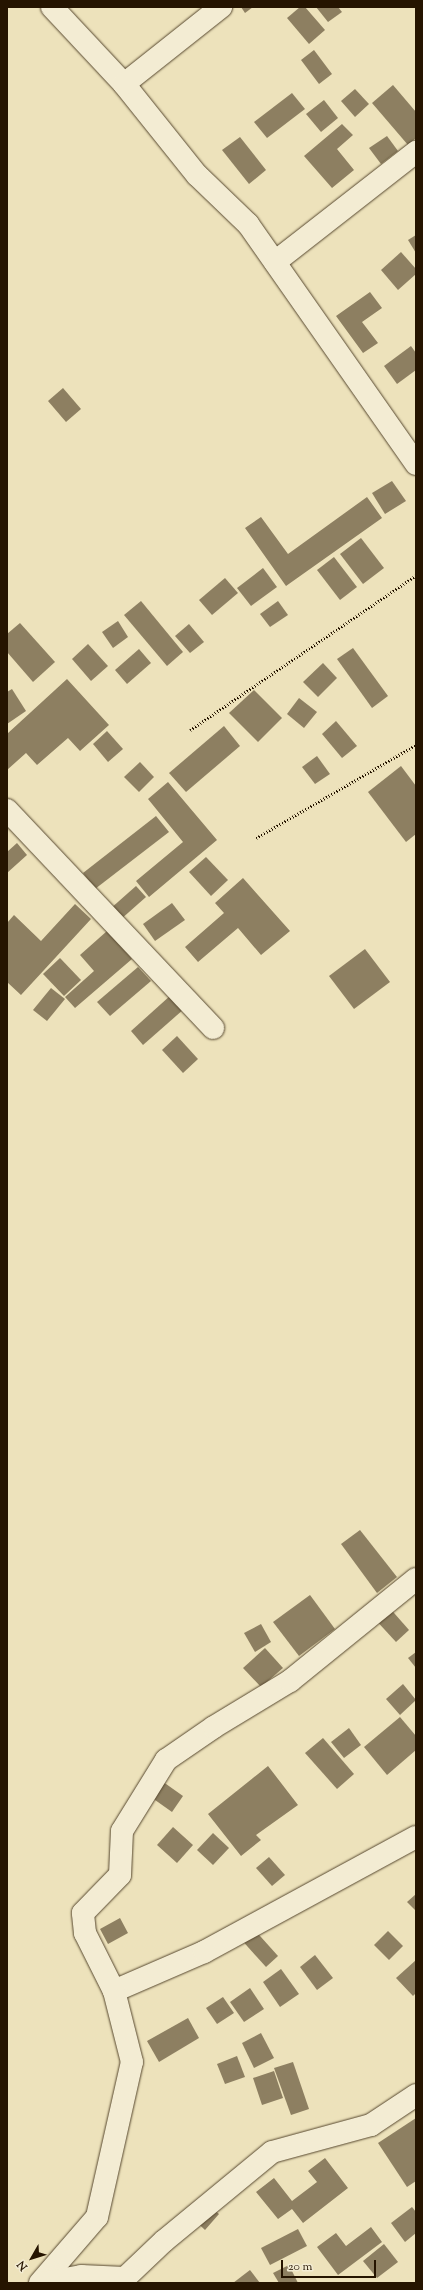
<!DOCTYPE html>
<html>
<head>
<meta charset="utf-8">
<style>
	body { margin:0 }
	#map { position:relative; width:423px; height:2290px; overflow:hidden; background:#ede2bb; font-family:"Sorts Mill Goudy",serif }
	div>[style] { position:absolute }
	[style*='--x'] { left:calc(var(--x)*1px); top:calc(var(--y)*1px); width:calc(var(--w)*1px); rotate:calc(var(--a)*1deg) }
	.building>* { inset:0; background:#8d7f61 }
	.path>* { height:2.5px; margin-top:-1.25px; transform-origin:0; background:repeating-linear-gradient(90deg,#251400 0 1px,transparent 0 3px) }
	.roads { filter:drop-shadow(0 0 1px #57482f) drop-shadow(0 0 1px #57482f) }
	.street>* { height:22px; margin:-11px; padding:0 11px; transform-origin:11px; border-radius:11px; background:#f3ecd3 }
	span { translate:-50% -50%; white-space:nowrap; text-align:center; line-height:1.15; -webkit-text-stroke:3px #f3ecd3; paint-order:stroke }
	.frame { position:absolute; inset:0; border:8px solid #251400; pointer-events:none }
	.north { position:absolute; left:12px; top:2238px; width:40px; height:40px; -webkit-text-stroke:3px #f3ecd3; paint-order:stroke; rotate:231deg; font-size:11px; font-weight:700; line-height:16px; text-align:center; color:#251400 }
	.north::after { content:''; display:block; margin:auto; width:14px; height:18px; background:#251400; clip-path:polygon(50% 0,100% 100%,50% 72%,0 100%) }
	.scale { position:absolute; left:281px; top:2260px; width:95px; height:18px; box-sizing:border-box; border:2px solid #251400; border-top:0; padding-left:5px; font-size:12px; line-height:14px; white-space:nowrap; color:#251400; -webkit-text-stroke:3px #f3ecd3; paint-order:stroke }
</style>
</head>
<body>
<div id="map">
	<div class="building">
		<div style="clip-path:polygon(241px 7px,253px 7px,245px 13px)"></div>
		<div style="clip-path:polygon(300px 7px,305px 7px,325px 30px,309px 44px,287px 18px)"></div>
		<div style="clip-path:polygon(316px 7px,338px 7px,342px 12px,328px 22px)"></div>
		<div style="clip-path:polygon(314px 50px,332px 74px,319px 84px,301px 60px)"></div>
		<div style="clip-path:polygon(393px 85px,416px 112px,416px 138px,408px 145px,372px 103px)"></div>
		<div style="clip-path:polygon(355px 89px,369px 104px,355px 117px,341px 101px)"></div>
		<div style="clip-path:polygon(292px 93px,305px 109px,267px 138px,254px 122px)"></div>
		<div style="clip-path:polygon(324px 100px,338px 118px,321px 132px,306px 114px)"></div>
		<div style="clip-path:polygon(342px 124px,353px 135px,337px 149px,354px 170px,332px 188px,304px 156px)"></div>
		<div style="clip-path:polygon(387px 136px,398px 151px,381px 164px,369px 148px)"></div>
		<div style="clip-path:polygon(240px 137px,266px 170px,249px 184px,222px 150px)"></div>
		<div style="clip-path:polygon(416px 235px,416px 253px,408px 240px)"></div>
		<div style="clip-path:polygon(401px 252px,416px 269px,416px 274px,398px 290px,381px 270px)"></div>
		<div style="clip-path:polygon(370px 292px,382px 308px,362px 322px,378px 343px,363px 353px,336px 316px)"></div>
		<div style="clip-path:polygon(411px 346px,416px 353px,416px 370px,397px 384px,384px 366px)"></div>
		<div style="clip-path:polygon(63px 388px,81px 409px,66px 422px,48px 401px)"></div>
		<div style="clip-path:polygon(392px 481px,406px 501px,385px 514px,372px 493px)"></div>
		<div style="clip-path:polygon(367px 497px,382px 518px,286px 586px,245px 528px,261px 517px,288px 554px)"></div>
		<div style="clip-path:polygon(361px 538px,384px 568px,363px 584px,340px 554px)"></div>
		<div style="clip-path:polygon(334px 557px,357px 587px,340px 600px,317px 570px)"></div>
		<div style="clip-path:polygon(263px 568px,277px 587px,251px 606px,237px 588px)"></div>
		<div style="clip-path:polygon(225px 578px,238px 593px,212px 615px,199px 600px)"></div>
		<div style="clip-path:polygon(141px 601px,183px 652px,167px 666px,124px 615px)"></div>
		<div style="clip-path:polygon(278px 601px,288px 615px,270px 627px,260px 614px)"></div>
		<div style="clip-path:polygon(118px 621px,128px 637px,113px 648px,102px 632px)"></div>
		<div style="clip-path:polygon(20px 623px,55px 662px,33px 682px,7px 652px,7px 634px)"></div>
		<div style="clip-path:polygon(189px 624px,204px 642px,190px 653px,175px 636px)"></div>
		<div style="clip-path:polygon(88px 644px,108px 666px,91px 681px,72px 659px)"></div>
		<div style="clip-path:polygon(353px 648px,388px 696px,372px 708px,337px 659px)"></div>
		<div style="clip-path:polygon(139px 649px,151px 663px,127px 684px,115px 670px)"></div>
		<div style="clip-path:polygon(323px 663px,337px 678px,318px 697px,303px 682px)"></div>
		<div style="clip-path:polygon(67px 679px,109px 725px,80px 751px,68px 738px,37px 765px,26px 753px,7px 770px,7px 734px)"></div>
		<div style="clip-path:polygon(12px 689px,26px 711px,7px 724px,7px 692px)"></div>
		<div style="clip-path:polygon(254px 690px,282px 718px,258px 742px,229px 713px)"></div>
		<div style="clip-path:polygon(299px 698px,317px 712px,304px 728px,287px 714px)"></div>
		<div style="clip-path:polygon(336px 721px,357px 746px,342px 758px,322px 734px)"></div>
		<div style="clip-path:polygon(224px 726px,240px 746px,186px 792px,169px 773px)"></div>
		<div style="clip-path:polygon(107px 731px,123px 749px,108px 762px,93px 744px)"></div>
		<div style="clip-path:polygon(317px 756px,330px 774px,315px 784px,302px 767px)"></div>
		<div style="clip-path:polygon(140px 762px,154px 777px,139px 792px,124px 777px)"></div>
		<div style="clip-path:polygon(401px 766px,416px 786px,416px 834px,406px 842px,368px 792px)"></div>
		<div style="clip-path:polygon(168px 782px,217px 840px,149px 897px,136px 881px,183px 842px,148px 799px)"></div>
		<div style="clip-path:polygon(156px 816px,169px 832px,95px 889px,83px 873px)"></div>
		<div style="clip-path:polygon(17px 843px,27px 855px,7px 873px,7px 852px)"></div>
		<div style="clip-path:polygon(206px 857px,228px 880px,211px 896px,189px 872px)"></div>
		<div style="clip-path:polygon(243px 878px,290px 931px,261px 955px,238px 928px,198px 962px,185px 947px,224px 913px,215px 903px)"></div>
		<div style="clip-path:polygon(136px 886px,146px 897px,120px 920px,110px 909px)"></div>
		<div style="clip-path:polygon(172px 903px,185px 920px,155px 941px,143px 924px)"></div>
		<div style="clip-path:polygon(75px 904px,91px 919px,21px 995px,7px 982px,7px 923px,14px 915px,41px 941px)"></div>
		<div style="clip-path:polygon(107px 931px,132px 959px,75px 1008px,65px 997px,94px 971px,80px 955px)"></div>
		<div style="clip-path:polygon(365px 949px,390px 982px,354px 1009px,329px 976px)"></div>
		<div style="clip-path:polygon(60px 958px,81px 980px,64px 996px,43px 974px)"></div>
		<div style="clip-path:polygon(138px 967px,151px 981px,110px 1016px,97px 1002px)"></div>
		<div style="clip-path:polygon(51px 988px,65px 999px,47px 1021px,33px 1010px)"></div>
		<div style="clip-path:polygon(171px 995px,184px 1009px,143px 1045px,131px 1031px)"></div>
		<div style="clip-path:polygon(177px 1036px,198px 1059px,183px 1073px,162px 1050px)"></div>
		<div style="clip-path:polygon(360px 1530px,397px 1577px,377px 1593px,341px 1544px)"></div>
		<div style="clip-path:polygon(310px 1595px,335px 1629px,299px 1656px,273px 1622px)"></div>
		<div style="clip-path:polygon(387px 1605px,409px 1630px,396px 1642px,373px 1617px)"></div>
		<div style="clip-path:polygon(261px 1624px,271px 1642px,255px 1652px,244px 1633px)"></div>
		<div style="clip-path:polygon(265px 1648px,283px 1668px,261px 1687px,243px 1668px)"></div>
		<div style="clip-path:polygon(416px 1652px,416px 1668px,408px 1658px)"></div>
		<div style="clip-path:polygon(403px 1684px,416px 1700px,400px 1715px,386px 1699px)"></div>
		<div style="clip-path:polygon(400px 1717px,416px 1736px,416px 1750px,387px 1775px,364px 1747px)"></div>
		<div style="clip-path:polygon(349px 1728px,361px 1745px,344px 1758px,331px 1742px)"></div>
		<div style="clip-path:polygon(323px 1738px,354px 1774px,337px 1789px,305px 1753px)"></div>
		<div style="clip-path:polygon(268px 1766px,298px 1805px,256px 1835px,261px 1840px,241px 1856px,208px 1814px)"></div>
		<div style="clip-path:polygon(159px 1779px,183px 1796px,172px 1812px,148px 1795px)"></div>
		<div style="clip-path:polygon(173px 1827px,193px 1845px,177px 1863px,157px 1845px)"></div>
		<div style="clip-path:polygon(213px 1833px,229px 1848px,213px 1865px,197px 1850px)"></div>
		<div style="clip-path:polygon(269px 1857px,285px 1875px,272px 1886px,256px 1868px)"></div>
		<div style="clip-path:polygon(416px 1894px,416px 1911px,407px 1902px)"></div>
		<div style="clip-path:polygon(120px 1918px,128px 1933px,108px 1944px,100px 1929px)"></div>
		<div style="clip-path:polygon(251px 1926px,278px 1956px,266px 1967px,239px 1937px)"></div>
		<div style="clip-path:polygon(388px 1931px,403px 1946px,389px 1960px,374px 1945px)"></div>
		<div style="clip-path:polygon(315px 1955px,333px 1978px,317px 1990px,300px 1967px)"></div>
		<div style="clip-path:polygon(416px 1960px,416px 1993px,413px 1996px,396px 1978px)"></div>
		<div style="clip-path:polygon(281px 1969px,299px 1994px,280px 2007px,263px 1982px)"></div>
		<div style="clip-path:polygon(250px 1988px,264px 2009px,244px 2022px,230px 2002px)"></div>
		<div style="clip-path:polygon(223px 1997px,234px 2013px,217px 2024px,206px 2008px)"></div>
		<div style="clip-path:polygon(188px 2018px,199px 2038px,159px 2062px,147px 2041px)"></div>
		<div style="clip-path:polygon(261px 2033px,274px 2058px,254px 2068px,242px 2043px)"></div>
		<div style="clip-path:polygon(237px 2056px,245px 2077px,225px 2084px,217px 2064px)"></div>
		<div style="clip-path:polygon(293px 2062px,309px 2109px,291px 2115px,274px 2068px)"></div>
		<div style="clip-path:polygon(274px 2071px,283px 2098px,262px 2105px,253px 2078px)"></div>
		<div style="clip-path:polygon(416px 2118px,416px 2181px,407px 2187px,378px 2143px)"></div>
		<div style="clip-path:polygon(325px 2158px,348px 2188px,303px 2223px,292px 2209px,278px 2219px,256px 2192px,274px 2178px,292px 2201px,317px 2182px,308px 2171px)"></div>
		<div style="clip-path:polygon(204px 2201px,219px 2214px,205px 2230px,190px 2216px)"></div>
		<div style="clip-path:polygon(412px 2207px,416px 2212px,416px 2233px,405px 2242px,391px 2223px)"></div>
		<div style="clip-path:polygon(371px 2227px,382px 2242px,338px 2275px,317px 2247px,336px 2233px,346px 2246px)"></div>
		<div style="clip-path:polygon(298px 2229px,307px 2246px,270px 2265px,261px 2248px)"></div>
		<div style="clip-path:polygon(384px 2244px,398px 2262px,377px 2278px,363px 2261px)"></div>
		<div style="clip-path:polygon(289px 2265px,298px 2283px,279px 2283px,273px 2273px)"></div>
		<div style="clip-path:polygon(250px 2270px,260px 2283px,233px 2283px)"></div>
	</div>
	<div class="path">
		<div style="--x:190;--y:730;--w:274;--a:-34.4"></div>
		<div style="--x:256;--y:838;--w:185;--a:-30.2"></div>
	</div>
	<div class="roads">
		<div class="street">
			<div style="--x:52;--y:7;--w:105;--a:46.9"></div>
			<div style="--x:124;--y:84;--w:117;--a:51.3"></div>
			<div style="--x:197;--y:175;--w:71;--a:43.9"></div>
			<div style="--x:248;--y:224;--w:293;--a:55"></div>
			<div style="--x:124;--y:84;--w:124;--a:-38.4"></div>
			<div style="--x:275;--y:262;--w:179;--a:-38"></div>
			<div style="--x:7;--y:810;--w:300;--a:46.6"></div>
			<div style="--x:114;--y:1991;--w:98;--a:-23.4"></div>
			<div style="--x:204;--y:1952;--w:241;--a:-28.5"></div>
			<div style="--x:40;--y:2283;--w:87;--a:-49.2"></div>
			<div style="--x:97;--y:2217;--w:159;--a:-77.3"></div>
			<div style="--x:132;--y:2062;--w:73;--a:-104.2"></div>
			<div style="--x:114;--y:1991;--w:65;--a:-116.6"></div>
			<div style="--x:85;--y:1933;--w:20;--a:-96"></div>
			<div style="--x:83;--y:1913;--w:53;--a:-45.8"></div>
			<div style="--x:120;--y:1875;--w:44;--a:-87.4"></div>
			<div style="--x:122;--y:1831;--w:84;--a:-58.2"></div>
			<div style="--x:166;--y:1760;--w:58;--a:-34.5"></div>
			<div style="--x:214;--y:1727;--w:89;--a:-31.2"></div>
			<div style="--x:290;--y:1681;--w:162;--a:-39"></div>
			<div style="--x:42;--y:2283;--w:40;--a:-10"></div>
			<div style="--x:81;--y:2276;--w:44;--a:2.6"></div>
			<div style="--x:125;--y:2278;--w:54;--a:-43.5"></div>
			<div style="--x:164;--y:2241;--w:140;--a:-39.5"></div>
			<div style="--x:272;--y:2152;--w:103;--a:-15.3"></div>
			<div style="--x:371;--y:2125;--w:54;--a:-33.7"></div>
		</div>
	</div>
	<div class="frame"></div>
	<div class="north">N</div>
	<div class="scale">20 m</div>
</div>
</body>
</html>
